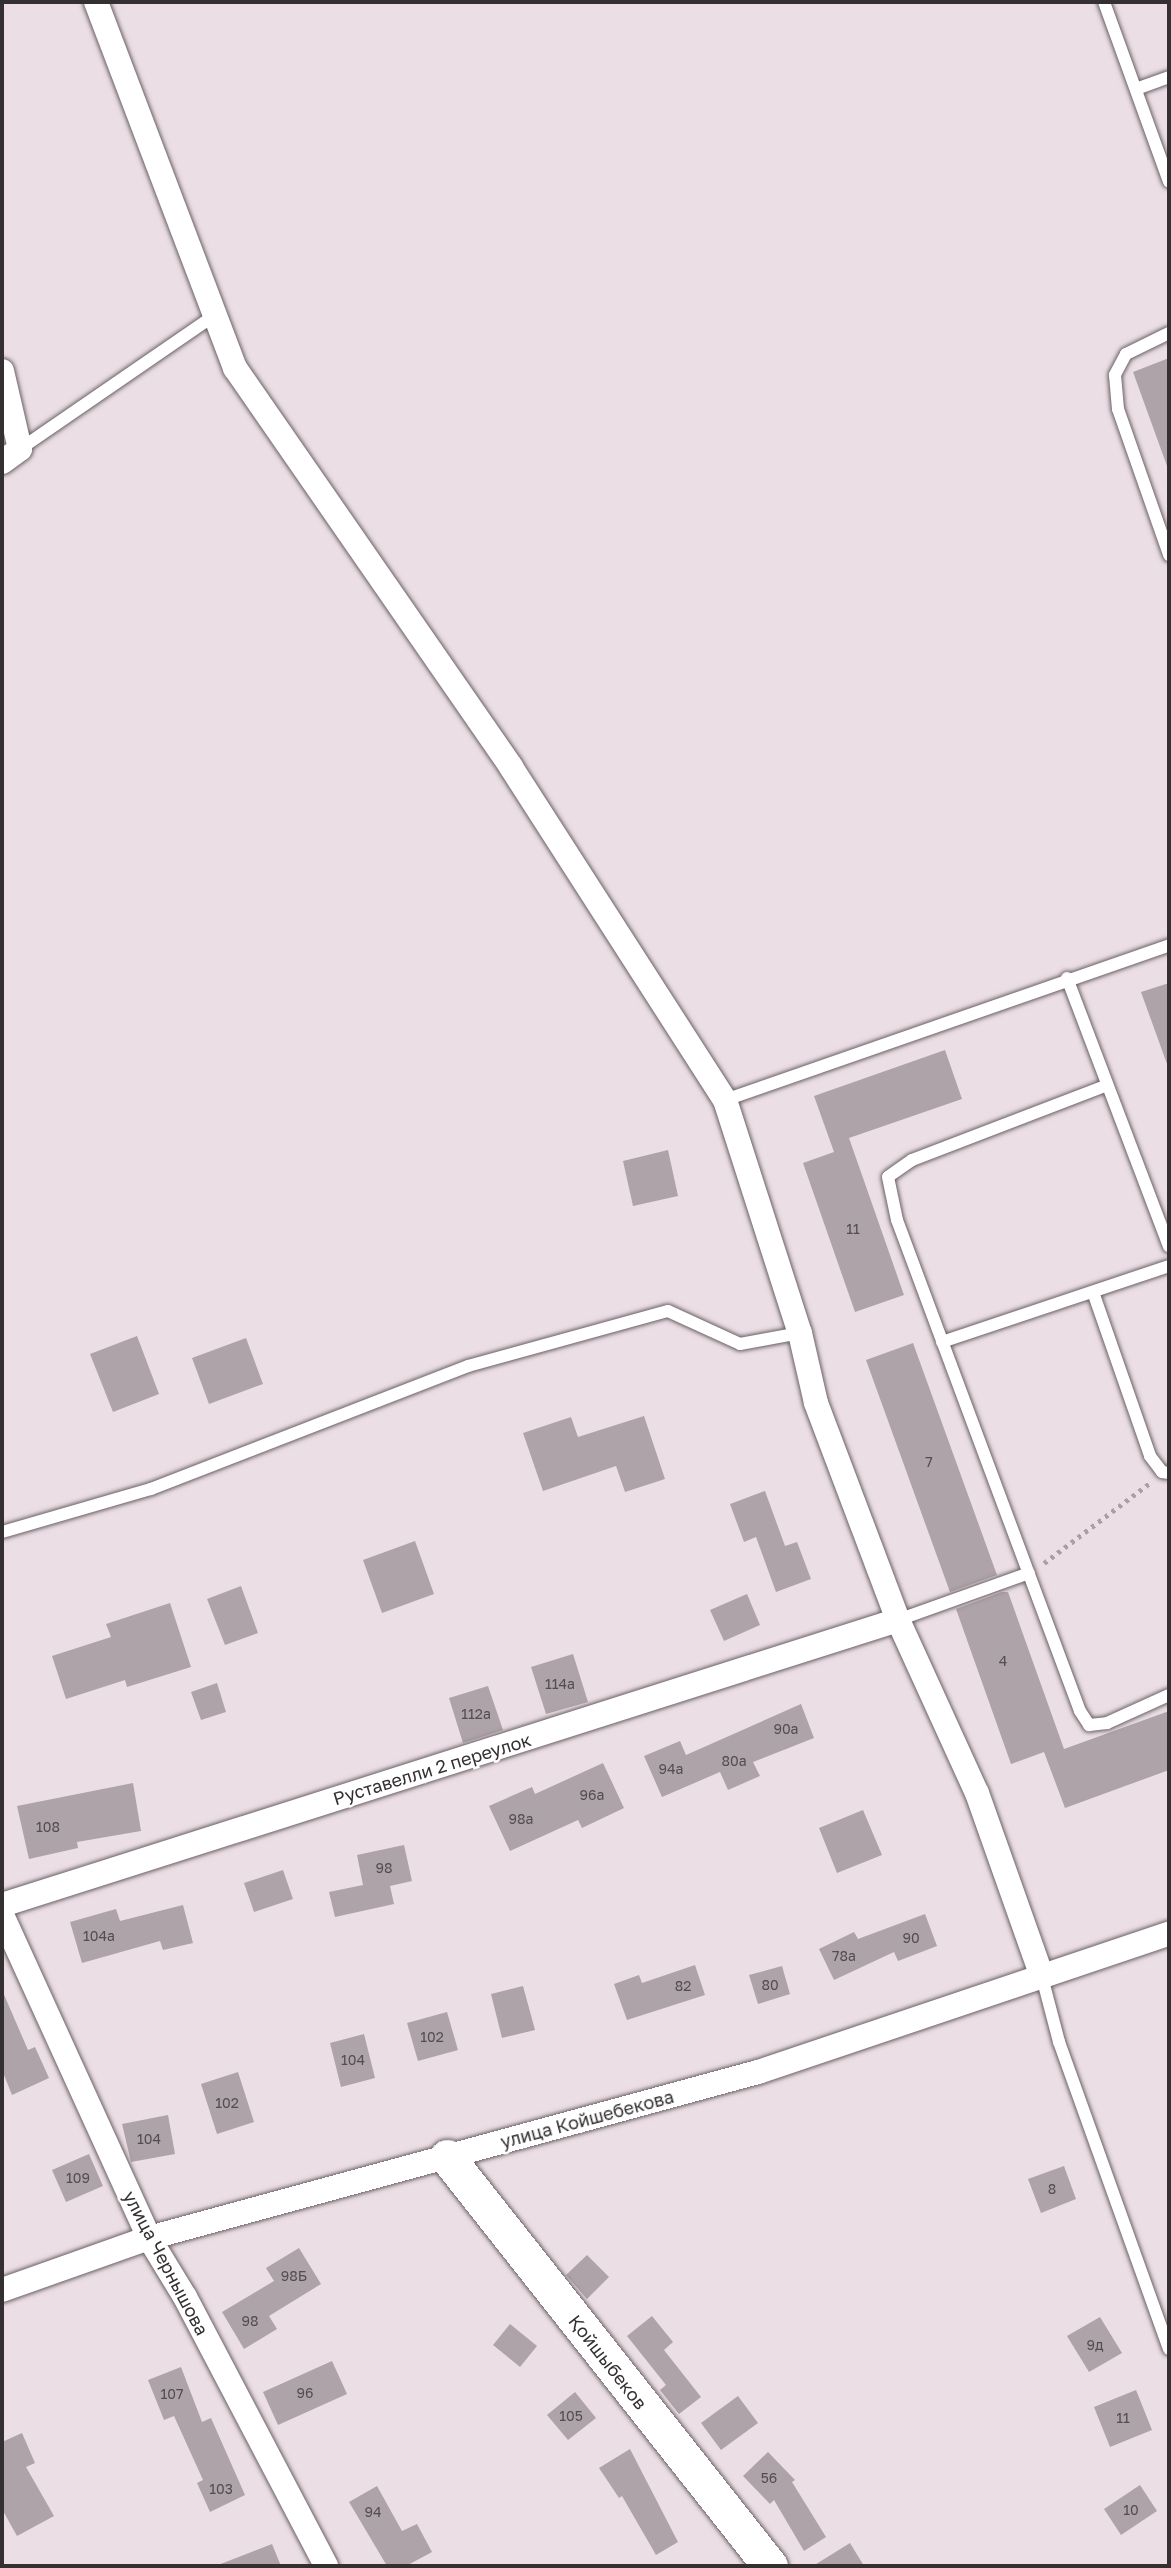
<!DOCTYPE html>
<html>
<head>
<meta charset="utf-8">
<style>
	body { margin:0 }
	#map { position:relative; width:1171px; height:2568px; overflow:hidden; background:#ebdfe5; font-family:"Golos Text",sans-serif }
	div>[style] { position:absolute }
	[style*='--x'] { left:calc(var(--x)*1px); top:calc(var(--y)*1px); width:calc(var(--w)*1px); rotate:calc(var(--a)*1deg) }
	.building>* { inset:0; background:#aea3a9 }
	.path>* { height:4.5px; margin-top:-2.25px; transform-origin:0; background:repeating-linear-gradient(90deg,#a9a0a5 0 3.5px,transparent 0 8.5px) }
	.roads { filter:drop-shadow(0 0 2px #6a6065) drop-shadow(0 0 2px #6a6065) }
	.lane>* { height:12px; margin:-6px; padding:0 6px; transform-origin:6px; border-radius:6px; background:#fff }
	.street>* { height:24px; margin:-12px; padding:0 12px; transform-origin:12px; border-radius:12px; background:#fff }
	.secondary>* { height:35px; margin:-17.5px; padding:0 17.5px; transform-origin:17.5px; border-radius:17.5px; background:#fff }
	span { translate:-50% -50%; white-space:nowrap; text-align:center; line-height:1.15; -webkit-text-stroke:5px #fff; paint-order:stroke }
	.number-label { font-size:14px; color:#524d50 }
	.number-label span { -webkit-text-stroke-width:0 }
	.street-label { font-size:18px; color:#343032 }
	.frame { position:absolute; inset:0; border:4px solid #343032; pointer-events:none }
</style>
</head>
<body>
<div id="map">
	<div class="building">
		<div style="clip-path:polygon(1169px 358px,1169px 465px,1167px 466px,1133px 372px)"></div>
		<div style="clip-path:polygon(1169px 983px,1169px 1064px,1167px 1064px,1141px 992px)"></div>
		<div style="clip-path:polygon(945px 1050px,962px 1099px,849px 1138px,904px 1295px,855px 1312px,803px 1163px,834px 1152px,814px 1096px)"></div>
		<div style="clip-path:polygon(668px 1150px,678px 1196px,633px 1206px,623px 1161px)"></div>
		<div style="clip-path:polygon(137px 1336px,159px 1394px,113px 1412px,90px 1354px)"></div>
		<div style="clip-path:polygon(246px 1338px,263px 1384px,209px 1404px,192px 1358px)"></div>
		<div style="clip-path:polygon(913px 1343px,997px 1575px,950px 1592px,866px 1360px)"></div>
		<div style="clip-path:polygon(644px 1416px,665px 1479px,625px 1492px,616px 1466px,543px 1491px,523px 1433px,571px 1417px,578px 1437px)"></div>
		<div style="clip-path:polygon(765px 1491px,785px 1546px,797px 1542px,811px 1579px,776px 1592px,756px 1537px,744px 1542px,730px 1504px)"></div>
		<div style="clip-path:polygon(415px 1541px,434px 1594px,382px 1613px,363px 1560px)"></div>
		<div style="clip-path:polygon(241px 1586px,258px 1633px,225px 1645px,207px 1599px)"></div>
		<div style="clip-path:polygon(1002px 1592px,1008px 1592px,1064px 1749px,1169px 1711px,1169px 1770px,1065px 1808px,1044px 1752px,1011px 1764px,956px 1609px)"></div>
		<div style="clip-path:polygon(747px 1594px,760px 1625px,724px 1641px,710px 1610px)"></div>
		<div style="clip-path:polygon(170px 1603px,191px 1667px,127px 1687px,125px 1680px,66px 1699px,52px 1656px,111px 1637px,106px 1624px)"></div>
		<div style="clip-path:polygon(573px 1654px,588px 1702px,546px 1714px,531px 1667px)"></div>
		<div style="clip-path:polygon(217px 1683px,226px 1712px,201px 1720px,191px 1692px)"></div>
		<div style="clip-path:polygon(488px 1686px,503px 1730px,463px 1743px,449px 1698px)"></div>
		<div style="clip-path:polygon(801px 1704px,814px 1738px,753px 1762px,760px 1776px,728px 1790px,720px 1772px,662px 1797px,644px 1756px,680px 1741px,686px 1755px)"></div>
		<div style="clip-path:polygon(603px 1763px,624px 1808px,582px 1828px,578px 1820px,510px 1851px,489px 1806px,532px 1787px,535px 1794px)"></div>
		<div style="clip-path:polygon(133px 1783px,141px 1831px,77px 1842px,78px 1848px,29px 1859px,17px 1806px)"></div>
		<div style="clip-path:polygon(863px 1810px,882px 1855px,837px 1873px,819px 1828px)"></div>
		<div style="clip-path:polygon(404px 1845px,412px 1881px,390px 1886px,394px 1904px,335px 1917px,329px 1892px,363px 1885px,357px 1855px)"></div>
		<div style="clip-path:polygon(283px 1870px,293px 1899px,254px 1912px,244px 1883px)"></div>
		<div style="clip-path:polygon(183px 1905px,193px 1943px,163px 1950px,160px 1941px,82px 1963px,70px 1922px,116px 1909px,120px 1921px)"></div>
		<div style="clip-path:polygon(925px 1914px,937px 1946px,898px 1961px,894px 1952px,834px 1980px,819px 1949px,854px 1932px,858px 1939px)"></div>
		<div style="clip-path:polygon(695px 1965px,705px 1995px,627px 2020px,614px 1984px,639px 1975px,642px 1983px)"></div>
		<div style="clip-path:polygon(782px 1966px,790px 1994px,758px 2004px,749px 1975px)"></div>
		<div style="clip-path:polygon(523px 1986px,535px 2030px,502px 2038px,491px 1994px)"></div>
		<div style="clip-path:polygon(2px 1990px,28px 2050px,35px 2047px,49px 2078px,12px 2095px,2px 2070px)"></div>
		<div style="clip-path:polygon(447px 2012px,458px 2050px,418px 2061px,407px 2023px)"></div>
		<div style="clip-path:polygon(364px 2034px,375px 2078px,341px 2087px,330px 2043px)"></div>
		<div style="clip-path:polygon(238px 2072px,254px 2122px,217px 2134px,201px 2084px)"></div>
		<div style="clip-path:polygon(168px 2115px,175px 2154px,131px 2162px,122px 2124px)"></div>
		<div style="clip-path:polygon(89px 2154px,103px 2186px,66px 2202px,52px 2170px)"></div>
		<div style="clip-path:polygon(1064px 2166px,1076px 2199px,1041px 2213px,1028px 2179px)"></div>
		<div style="clip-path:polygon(299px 2248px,321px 2284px,269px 2316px,277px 2329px,244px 2349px,222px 2312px,274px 2281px,266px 2268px)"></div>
		<div style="clip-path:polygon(587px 2255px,609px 2277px,587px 2299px,566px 2275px)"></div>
		<div style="clip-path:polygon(652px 2316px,673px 2342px,664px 2350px,701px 2397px,679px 2414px,660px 2390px,666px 2385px,627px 2336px)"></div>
		<div style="clip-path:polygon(1100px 2317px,1122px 2353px,1089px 2372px,1067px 2336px)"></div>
		<div style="clip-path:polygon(510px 2324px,537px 2346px,520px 2367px,493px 2345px)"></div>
		<div style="clip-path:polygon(332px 2361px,347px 2394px,278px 2425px,263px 2392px)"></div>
		<div style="clip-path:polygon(181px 2367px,202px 2422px,211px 2418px,245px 2495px,210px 2512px,197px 2483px,203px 2480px,174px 2416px,164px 2420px,148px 2380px)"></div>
		<div style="clip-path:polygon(1136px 2390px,1152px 2430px,1110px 2447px,1094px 2407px)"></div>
		<div style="clip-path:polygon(575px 2392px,596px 2418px,568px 2440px,547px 2415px)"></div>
		<div style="clip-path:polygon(738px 2396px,758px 2423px,721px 2450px,701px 2423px)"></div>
		<div style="clip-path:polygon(22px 2433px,35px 2463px,26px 2467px,54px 2516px,17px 2536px,2px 2509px,2px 2442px)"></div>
		<div style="clip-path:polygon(630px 2449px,678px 2542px,656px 2555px,622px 2496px,619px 2498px,599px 2468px)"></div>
		<div style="clip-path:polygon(768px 2452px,795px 2480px,792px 2482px,826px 2537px,804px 2551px,774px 2500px,770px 2504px,743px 2476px)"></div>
		<div style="clip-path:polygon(1140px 2485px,1157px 2511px,1121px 2535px,1104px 2509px)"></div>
		<div style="clip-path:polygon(377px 2486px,402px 2531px,417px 2524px,432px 2552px,406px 2566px,387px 2566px,349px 2502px)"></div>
		<div style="clip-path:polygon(850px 2543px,864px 2566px,813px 2566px)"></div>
		<div style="clip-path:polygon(272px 2544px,281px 2566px,219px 2566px,218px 2565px)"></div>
	</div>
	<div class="path">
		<div style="--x:1044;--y:1563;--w:134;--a:-37.1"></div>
	</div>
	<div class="roads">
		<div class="lane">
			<div style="--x:1104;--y:2;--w:191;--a:70.1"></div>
			<div style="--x:1136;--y:89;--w:35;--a:-20"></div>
			<div style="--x:1169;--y:333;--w:48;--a:154"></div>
			<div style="--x:1126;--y:354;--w:24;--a:118"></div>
			<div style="--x:1115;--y:375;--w:34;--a:85"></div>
			<div style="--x:1118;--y:409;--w:155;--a:70.7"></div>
			<div style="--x:20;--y:449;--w:237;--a:-34.5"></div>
			<div style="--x:1067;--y:978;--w:287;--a:69.2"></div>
			<div style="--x:1105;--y:1086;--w:207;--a:159"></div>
			<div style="--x:912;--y:1160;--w:29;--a:145"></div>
			<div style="--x:888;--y:1177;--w:44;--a:78.2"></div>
			<div style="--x:897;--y:1220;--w:524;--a:69.56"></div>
			<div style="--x:1080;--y:1711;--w:17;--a:57"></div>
			<div style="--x:1089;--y:1725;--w:18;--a:-6"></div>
			<div style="--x:1107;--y:1723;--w:68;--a:-24.3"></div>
			<div style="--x:725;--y:1100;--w:470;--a:-19.2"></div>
			<div style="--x:1093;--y:1292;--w:174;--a:70.8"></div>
			<div style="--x:1150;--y:1456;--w:20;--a:53"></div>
			<div style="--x:1162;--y:1472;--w:7;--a:8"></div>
			<div style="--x:942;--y:1342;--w:239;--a:-18.5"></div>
			<div style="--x:2;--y:1532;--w:155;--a:-16.1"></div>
			<div style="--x:151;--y:1489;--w:340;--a:-21.2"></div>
			<div style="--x:468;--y:1366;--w:207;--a:-15.4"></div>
			<div style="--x:668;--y:1311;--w:79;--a:24.6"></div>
			<div style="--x:740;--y:1344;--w:61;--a:-10.4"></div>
			<div style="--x:898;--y:1620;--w:139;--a:-19.7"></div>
			<div style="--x:1042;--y:1977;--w:67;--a:75.3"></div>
			<div style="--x:1059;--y:2042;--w:326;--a:70.3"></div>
		</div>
		<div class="street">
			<div style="--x:96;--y:2;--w:392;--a:69.2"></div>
			<div style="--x:235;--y:368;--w:485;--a:55.3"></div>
			<div style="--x:511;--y:767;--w:396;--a:57.3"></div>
			<div style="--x:725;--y:1100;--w:245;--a:72.2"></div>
			<div style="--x:800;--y:1333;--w:72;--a:77.1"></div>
			<div style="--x:816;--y:1403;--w:232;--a:69.3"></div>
			<div style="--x:898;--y:1620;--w:190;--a:65.5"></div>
			<div style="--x:977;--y:1793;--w:195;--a:70.5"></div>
			<div style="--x:2;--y:371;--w:80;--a:77"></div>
			<div style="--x:20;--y:449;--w:22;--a:144"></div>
			<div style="--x:2;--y:1905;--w:940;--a:-17.64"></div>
			<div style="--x:2;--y:1915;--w:355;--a:65.5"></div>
			<div style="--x:149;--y:2238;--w:69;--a:58.6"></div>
			<div style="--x:185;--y:2297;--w:304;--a:62.3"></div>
			<div style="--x:2;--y:2290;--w:156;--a:-19.5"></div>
			<div style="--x:149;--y:2238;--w:631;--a:-15.25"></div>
			<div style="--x:758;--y:2072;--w:434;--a:-18.6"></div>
		</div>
		<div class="secondary">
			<div style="--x:447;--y:2157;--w:521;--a:51.7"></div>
		</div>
	</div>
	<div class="number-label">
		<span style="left:853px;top:1229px">11</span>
		<span style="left:929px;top:1462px">7</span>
		<span style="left:1003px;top:1661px">4</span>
		<span style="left:560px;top:1684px">114а</span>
		<span style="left:476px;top:1714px">112а</span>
		<span style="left:786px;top:1729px">90а</span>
		<span style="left:734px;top:1761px">80а</span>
		<span style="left:671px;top:1769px">94а</span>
		<span style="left:592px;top:1795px">96а</span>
		<span style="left:521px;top:1819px">98а</span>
		<span style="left:48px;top:1827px">108</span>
		<span style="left:384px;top:1868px">98</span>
		<span style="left:99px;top:1936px">104а</span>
		<span style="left:911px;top:1938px">90</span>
		<span style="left:844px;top:1956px">78а</span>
		<span style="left:770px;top:1985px">80</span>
		<span style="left:683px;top:1986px">82</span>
		<span style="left:432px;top:2037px">102</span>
		<span style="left:353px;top:2060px">104</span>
		<span style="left:227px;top:2103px">102</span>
		<span style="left:149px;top:2139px">104</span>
		<span style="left:78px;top:2178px">109</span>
		<span style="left:1052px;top:2189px">8</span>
		<span style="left:294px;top:2276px">98Б</span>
		<span style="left:250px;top:2321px">98</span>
		<span style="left:1095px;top:2345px">9д</span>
		<span style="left:305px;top:2393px">96</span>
		<span style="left:172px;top:2394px">107</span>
		<span style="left:571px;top:2416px">105</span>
		<span style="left:1123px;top:2418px">11</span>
		<span style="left:769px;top:2478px">56</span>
		<span style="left:221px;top:2489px">103</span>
		<span style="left:1131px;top:2510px">10</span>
		<span style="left:373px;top:2512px">94</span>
	</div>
	<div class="street-label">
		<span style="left:432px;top:1769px;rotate:-17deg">Руставелли 2 переулок</span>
		<span style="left:587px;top:2119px;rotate:-15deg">улица Койшебекова</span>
		<span style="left:166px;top:2263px;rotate:62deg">улица Чернышова</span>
		<span style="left:608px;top:2362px;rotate:52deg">Қойшыбеков</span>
	</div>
	<div class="frame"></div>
</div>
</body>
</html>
